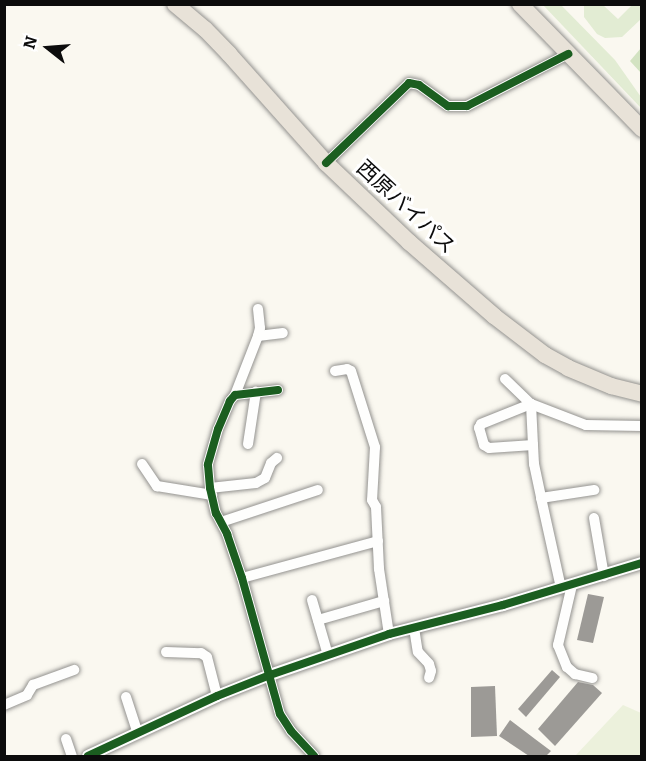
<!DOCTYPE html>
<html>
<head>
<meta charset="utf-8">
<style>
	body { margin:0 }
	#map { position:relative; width:646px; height:761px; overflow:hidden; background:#faf8f0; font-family:Bitter,"Noto Sans JP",serif }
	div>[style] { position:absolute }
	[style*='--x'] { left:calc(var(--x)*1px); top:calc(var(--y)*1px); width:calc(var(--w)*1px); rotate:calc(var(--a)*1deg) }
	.green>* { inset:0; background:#e2ecd3 }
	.forest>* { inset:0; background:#d3e3c2 }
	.pitch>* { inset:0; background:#ecf1dc }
	.building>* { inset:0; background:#9c9a96 }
	.roads { filter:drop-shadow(0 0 2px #93928f) drop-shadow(0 0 2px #93928f) }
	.minor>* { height:10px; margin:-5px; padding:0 5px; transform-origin:5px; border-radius:5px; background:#fefefd }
	.tertiary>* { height:12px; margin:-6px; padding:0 6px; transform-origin:6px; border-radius:6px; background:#fefefd }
	.trunk>* { height:16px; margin:-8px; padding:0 8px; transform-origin:8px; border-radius:8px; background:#e8e2d8 }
	.cycleway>* { height:8px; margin:-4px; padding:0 4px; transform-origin:4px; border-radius:4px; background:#1b5e20 }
	span { translate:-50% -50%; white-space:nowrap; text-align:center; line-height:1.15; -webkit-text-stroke:6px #fff; paint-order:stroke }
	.street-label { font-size:21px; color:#0c0c0c }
	.frame { position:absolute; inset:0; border:6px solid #0c0c0c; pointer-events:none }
	.north { position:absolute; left:18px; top:18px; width:60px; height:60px; -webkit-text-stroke:4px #fff; paint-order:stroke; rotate:287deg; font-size:16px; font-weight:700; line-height:24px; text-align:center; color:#0c0c0c }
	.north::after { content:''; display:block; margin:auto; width:21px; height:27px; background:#0c0c0c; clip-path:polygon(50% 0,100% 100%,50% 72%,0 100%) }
</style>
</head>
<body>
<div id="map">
	<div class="green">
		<div style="clip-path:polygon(543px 5px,561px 5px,615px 60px,641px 97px,641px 108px)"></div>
		<div style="clip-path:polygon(584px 5px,603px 5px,618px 19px,632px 5px,641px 5px,641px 19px,622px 37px,605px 38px,597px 34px,584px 17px)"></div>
	</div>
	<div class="forest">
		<div style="clip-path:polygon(641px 48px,641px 73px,630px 61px)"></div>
	</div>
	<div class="pitch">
		<div style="clip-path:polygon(623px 705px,641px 713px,641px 756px,575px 756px)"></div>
	</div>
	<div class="building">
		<div style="clip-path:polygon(588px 594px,604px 597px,593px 643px,577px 640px)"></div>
		<div style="clip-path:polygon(552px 670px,560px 677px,526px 717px,518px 709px)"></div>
		<div style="clip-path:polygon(578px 682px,593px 685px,602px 693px,555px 746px,538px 729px)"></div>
		<div style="clip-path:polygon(495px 686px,497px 736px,471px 737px,471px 687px)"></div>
		<div style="clip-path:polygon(510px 720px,535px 739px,551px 751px,546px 756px,529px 756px,499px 736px)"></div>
	</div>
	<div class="roads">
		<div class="minor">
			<div style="--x:326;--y:163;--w:115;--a:-43.9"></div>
			<div style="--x:409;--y:83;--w:10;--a:11"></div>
			<div style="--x:419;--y:85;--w:36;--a:36"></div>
			<div style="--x:448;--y:106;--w:19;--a:0"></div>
			<div style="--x:467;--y:106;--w:114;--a:-27.2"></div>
			<div style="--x:258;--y:309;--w:19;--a:84"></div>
			<div style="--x:260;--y:328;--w:8;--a:104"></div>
			<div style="--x:335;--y:371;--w:12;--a:-9"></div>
			<div style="--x:347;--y:369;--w:4;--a:27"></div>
			<div style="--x:351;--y:371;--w:80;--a:72.5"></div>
			<div style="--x:375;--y:447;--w:53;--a:93.2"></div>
			<div style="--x:372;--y:500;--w:8;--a:60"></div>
			<div style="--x:376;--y:507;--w:62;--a:87.2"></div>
			<div style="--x:379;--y:569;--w:66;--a:81.3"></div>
			<div style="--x:505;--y:379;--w:36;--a:44"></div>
			<div style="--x:531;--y:404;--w:59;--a:20.9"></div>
			<div style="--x:586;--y:425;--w:56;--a:1"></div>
			<div style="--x:278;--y:390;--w:43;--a:173.4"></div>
			<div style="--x:235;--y:395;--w:8;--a:130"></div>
			<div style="--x:230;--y:401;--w:30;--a:113"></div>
			<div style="--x:218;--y:429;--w:37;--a:106"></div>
			<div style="--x:208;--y:465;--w:23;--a:85"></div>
			<div style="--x:210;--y:488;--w:26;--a:77"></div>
			<div style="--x:216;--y:513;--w:24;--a:62"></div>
			<div style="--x:227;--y:534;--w:46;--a:71.2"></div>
			<div style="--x:242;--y:578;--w:141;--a:74.4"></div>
			<div style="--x:280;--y:714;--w:20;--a:57"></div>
			<div style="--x:291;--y:731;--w:34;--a:47"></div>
			<div style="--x:235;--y:395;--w:63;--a:-68.7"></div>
			<div style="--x:258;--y:336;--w:25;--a:-7"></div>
			<div style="--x:248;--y:444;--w:53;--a:-81.3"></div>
			<div style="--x:533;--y:445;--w:44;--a:176.1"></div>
			<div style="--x:489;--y:448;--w:6;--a:-149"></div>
			<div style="--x:484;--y:445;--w:18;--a:-106"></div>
			<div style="--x:479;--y:428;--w:4;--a:-63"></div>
			<div style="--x:481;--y:424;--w:54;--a:-21.8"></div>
			<div style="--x:531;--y:404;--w:41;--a:87.2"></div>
			<div style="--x:533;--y:445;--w:19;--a:87"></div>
			<div style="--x:534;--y:464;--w:35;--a:78"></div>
			<div style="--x:142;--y:464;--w:27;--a:56"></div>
			<div style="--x:157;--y:486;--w:56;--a:9.3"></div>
			<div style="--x:210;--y:488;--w:46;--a:-6.2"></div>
			<div style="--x:256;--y:483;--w:10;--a:-29"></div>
			<div style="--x:265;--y:478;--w:16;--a:-68"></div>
			<div style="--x:271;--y:463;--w:8;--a:-40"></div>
			<div style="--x:594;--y:518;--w:59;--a:80.2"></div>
			<div style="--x:221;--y:522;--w:102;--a:-18.3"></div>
			<div style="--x:242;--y:578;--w:141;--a:-15.2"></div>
			<div style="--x:572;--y:585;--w:62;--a:103.1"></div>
			<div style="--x:558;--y:645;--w:24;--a:68"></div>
			<div style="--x:567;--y:667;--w:11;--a:41"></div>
			<div style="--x:575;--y:674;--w:18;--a:13"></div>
			<div style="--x:561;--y:588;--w:92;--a:-102.5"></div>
			<div style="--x:541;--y:498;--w:54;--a:-8.6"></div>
			<div style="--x:312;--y:600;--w:57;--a:73.8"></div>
			<div style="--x:318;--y:620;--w:69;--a:-16.1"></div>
			<div style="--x:414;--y:628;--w:24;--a:81"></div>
			<div style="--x:418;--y:652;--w:16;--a:47"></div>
			<div style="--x:429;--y:664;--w:7;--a:74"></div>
			<div style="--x:431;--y:671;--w:7;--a:106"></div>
			<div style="--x:166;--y:652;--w:35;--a:2"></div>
			<div style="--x:201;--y:653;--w:7;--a:34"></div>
			<div style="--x:207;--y:657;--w:40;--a:75.6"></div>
			<div style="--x:126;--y:697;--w:38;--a:72"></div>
			<div style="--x:4;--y:705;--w:25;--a:-23"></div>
			<div style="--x:27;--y:695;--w:12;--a:-59"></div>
			<div style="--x:33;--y:685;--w:44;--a:-20.1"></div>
			<div style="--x:66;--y:739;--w:18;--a:71"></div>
		</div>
		<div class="tertiary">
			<div style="--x:88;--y:756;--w:142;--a:-24.9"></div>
			<div style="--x:217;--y:696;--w:57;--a:-21.6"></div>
			<div style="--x:270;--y:675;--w:126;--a:-19"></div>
			<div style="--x:389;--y:634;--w:118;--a:-14.3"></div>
			<div style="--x:503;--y:605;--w:145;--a:-16.8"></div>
		</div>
		<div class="trunk">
			<div style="--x:175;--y:4;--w:39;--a:40"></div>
			<div style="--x:205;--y:29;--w:35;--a:46"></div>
			<div style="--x:229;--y:54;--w:146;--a:48.3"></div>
			<div style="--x:326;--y:163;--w:115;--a:43.6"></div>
			<div style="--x:409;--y:242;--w:113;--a:41"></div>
			<div style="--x:494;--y:316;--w:64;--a:37.4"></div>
			<div style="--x:545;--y:355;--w:26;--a:29"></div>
			<div style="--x:568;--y:368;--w:47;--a:22.7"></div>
			<div style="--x:611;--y:386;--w:32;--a:14"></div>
			<div style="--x:520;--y:4;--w:175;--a:45.7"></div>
		</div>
	</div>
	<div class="cycleway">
		<div style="--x:326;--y:163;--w:115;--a:-43.9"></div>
		<div style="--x:409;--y:83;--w:10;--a:11"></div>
		<div style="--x:419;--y:85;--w:36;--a:36"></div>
		<div style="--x:448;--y:106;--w:19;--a:0"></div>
		<div style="--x:467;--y:106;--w:114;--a:-27.2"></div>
		<div style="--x:278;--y:390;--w:43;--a:173.4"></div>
		<div style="--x:235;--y:395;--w:8;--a:130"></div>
		<div style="--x:230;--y:401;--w:30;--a:113"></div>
		<div style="--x:218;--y:429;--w:37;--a:106"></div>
		<div style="--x:208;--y:465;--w:23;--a:85"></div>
		<div style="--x:210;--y:488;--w:26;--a:77"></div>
		<div style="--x:216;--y:513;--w:24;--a:62"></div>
		<div style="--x:227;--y:534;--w:46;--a:71.2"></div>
		<div style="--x:242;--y:578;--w:141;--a:74.4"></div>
		<div style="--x:280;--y:714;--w:20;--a:57"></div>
		<div style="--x:291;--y:731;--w:34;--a:47"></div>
		<div style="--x:88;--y:756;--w:142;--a:-24.9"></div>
		<div style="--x:217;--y:696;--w:57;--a:-21.6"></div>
		<div style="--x:270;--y:675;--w:126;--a:-19"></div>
		<div style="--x:389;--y:634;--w:118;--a:-14.3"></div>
		<div style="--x:503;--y:605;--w:145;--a:-16.8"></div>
	</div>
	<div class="street-label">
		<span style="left:406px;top:207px;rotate:43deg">西原バイパス</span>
	</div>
	<div class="frame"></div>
	<div class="north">N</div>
</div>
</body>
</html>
